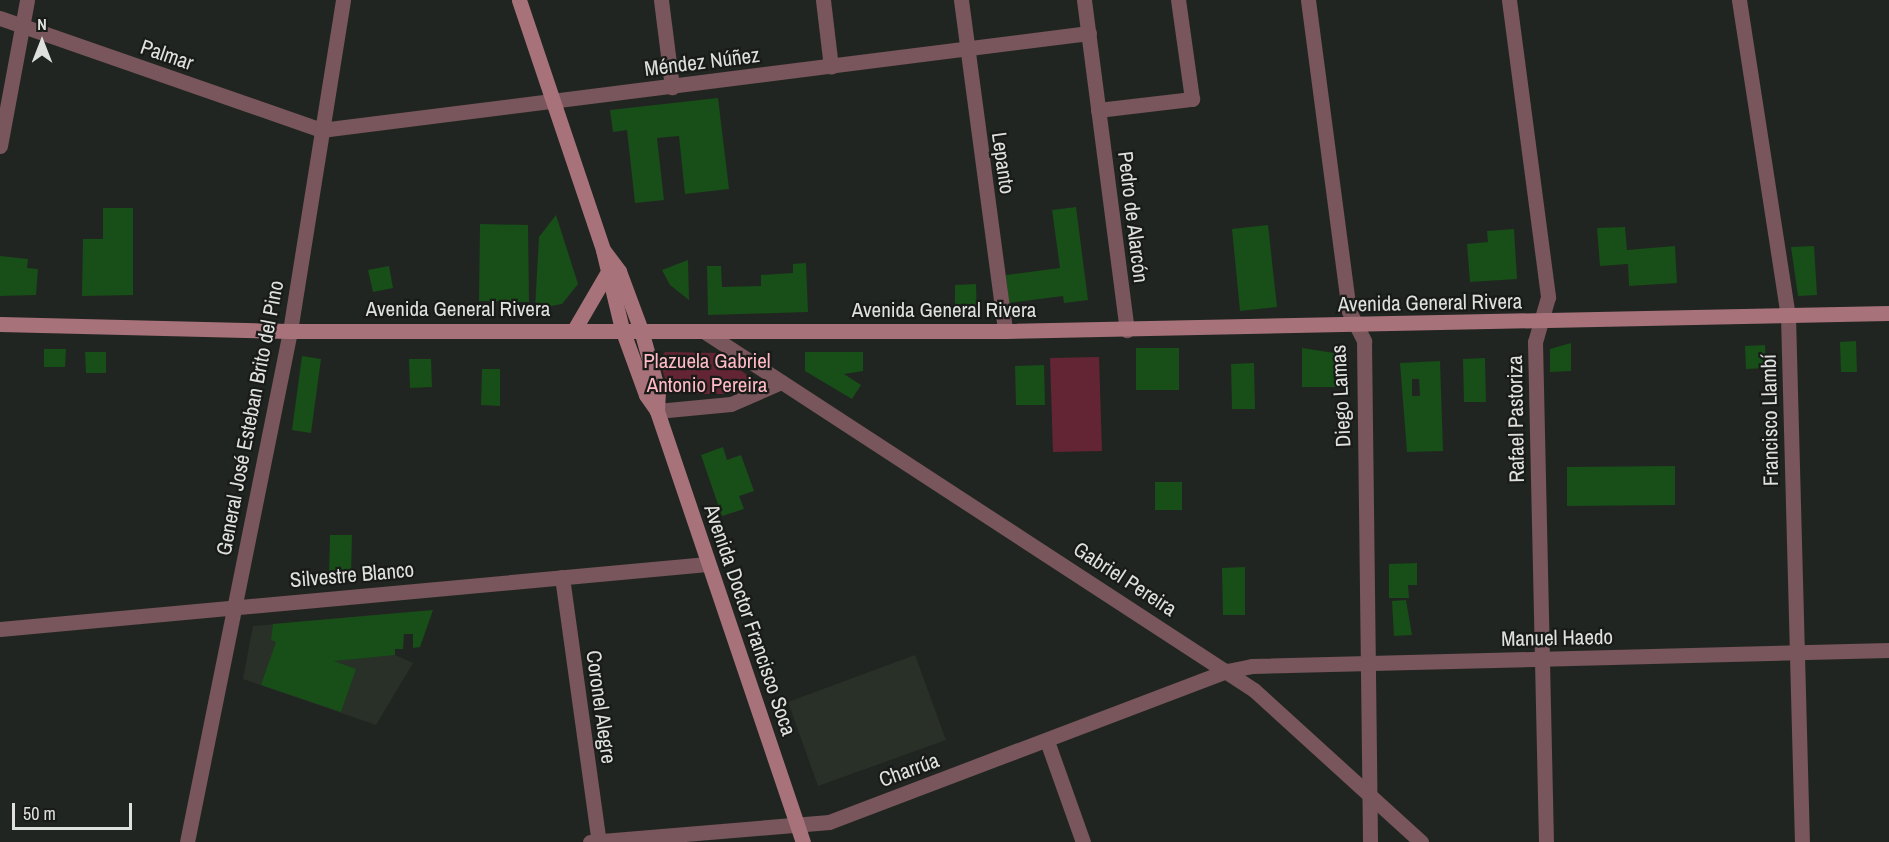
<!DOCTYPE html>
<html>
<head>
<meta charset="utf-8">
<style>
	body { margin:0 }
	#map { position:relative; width:1889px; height:842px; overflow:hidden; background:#212521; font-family:"Archivo Narrow",sans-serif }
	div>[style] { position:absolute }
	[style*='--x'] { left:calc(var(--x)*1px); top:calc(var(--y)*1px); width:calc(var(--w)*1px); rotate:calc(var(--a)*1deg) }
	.built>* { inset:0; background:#283027 }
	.green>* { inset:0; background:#632533 }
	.building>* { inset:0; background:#184e17 }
	.street>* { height:15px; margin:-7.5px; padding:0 7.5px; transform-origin:7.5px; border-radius:7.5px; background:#78565b }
	.secondary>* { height:15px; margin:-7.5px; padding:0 7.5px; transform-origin:7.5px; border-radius:7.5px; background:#a8727a }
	span { translate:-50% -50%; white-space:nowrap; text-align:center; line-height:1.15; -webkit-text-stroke:4.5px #181b18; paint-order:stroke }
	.street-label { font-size:21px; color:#dfe1de }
	.park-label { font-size:21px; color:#ffbac5 }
	.north { position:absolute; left:12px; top:12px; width:60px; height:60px; -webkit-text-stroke:4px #181b18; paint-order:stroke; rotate:0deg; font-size:16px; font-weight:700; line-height:24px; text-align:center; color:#dfe1de }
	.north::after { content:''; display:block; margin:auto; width:21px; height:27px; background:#dfe1de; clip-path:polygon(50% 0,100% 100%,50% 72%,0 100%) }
	.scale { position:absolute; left:12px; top:803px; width:120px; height:27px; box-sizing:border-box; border:3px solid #dfe1de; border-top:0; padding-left:8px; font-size:18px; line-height:21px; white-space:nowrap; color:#dfe1de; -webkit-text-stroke:4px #181b18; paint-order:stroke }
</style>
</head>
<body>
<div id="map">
	<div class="built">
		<div style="clip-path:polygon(396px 613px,395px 655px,413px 663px,376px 725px,243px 679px,253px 626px)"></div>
		<div style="clip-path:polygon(915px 655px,946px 740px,818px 786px,788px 702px)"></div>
	</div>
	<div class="green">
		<div style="clip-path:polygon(665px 352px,718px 353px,755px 381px,735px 394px,678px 394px,668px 387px,659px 360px)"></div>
		<div style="clip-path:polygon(1099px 357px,1102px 451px,1053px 452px,1050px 358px)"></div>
	</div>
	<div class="building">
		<div style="clip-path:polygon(718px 98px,729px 189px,685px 194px,679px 136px,657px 138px,664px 200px,635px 203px,627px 130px,613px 132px,610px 110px)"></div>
		<div style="clip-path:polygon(1076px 207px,1088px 300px,1064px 303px,1063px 296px,1009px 303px,1006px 275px,1060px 268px,1052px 210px)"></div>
		<div style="clip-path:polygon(103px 208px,133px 208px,133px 295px,82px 296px,83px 239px,103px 239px)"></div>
		<div style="clip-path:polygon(556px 215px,578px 284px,562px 304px,535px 309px,539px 237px)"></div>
		<div style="clip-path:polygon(480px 224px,528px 225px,529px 302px,479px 301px)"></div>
		<div style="clip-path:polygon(1268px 225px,1277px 307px,1240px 311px,1232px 229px)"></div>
		<div style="clip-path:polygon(1625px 227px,1627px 250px,1675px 246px,1677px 283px,1629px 286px,1628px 264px,1600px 266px,1597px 228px)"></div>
		<div style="clip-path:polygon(1514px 229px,1517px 279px,1470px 282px,1467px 244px,1488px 242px,1487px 231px)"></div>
		<div style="clip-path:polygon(1814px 246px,1817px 295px,1798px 296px,1791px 247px)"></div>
		<div style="clip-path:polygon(0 256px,28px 259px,27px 268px,38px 269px,36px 295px,0 296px)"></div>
		<div style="clip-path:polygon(688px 260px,689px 300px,670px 285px,662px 270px)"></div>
		<div style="clip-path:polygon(806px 263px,808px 312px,708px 315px,707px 266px,721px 266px,722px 287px,761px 286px,761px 275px,793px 273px,793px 264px)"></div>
		<div style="clip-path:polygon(389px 266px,393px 288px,373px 292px,368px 270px)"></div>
		<div style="clip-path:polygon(976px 284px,977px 313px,955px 313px,955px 285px)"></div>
		<div style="clip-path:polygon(1856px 341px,1857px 372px,1841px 372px,1840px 342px)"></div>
		<div style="clip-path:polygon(1571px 343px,1571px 371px,1550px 372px,1550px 349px)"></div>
		<div style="clip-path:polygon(1765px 345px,1766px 368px,1746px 369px,1745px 346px)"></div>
		<div style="clip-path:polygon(1136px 348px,1179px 348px,1179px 390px,1136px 390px)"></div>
		<div style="clip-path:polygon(1302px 348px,1341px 354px,1341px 387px,1302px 387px)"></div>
		<div style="clip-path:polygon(44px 349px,66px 349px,65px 367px,44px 367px)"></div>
		<div style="clip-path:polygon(85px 352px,106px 352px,106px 373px,86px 373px)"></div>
		<div style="clip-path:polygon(805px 352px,863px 352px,863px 371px,844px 374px,861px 385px,852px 399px,805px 371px)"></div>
		<div style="clip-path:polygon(302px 356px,321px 359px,311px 433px,292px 430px)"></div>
		<div style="clip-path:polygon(1485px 358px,1486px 402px,1464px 402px,1463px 359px)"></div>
		<div style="clip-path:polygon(409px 359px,431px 359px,432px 387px,410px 388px)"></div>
		<div style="clip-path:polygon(evenodd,1440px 361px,1443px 451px,1407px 452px,1400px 363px,1440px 361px,1412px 379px,1419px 379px,1420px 396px,1412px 396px,1412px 379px)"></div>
		<div style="clip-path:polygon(1254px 363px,1255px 409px,1232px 409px,1231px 364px)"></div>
		<div style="clip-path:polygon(1044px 365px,1045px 405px,1016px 405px,1015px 366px)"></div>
		<div style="clip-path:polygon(482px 369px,500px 369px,500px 406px,481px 405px)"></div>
		<div style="clip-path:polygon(723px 447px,727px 460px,741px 455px,754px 491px,739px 496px,744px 509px,722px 516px,701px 455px)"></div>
		<div style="clip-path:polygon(1675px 466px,1675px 505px,1567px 506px,1567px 467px)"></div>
		<div style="clip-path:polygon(1155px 482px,1182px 482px,1182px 510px,1155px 510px)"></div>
		<div style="clip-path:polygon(330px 535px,352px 535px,351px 577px,329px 576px)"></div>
		<div style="clip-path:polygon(1417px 563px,1417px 585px,1408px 585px,1409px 598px,1389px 598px,1389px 564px)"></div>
		<div style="clip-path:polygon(1245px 567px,1245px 615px,1223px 615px,1222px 568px)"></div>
		<div style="clip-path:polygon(1406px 600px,1412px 635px,1394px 636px,1392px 601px)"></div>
		<div style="clip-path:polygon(433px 610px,420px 647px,413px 648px,413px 634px,404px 634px,403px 649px,395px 649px,395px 655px,334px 661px,356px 669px,341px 712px,261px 685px,276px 642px,271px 640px,273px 624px)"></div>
	</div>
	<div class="street">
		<div style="--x:661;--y:0;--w:88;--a:82.8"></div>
		<div style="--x:823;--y:0;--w:67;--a:83.2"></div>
		<div style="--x:961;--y:0;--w:334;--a:82.4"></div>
		<div style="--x:1084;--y:0;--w:333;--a:82.6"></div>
		<div style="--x:1308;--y:0;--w:314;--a:82.5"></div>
		<div style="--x:1349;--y:311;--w:34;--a:63"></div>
		<div style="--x:1364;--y:341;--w:501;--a:89.31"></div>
		<div style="--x:1509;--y:0;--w:300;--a:82.5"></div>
		<div style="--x:1548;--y:297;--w:47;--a:106.1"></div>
		<div style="--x:1535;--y:342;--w:500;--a:88.74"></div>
		<div style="--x:1739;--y:0;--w:320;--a:81.2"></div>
		<div style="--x:1788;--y:316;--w:526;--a:88.48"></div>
		<div style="--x:0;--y:18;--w:340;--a:19.2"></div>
		<div style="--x:321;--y:130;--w:774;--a:-7.2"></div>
		<div style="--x:1098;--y:110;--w:95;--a:-6.7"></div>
		<div style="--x:1192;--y:99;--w:100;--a:-98"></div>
		<div style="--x:0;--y:146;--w:148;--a:-79.5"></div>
		<div style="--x:705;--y:332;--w:655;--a:33.11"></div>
		<div style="--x:1254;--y:690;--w:226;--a:42.3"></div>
		<div style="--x:657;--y:411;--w:74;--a:-5.4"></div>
		<div style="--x:731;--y:404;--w:55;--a:-23.7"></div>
		<div style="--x:562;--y:577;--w:268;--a:82.1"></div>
		<div style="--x:0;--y:629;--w:710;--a:-5.25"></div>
		<div style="--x:1047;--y:741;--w:107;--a:70.4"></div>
		<div style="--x:187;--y:842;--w:521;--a:-78.6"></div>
		<div style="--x:290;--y:331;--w:335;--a:-80.9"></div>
		<div style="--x:590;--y:842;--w:240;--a:-4.8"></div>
		<div style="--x:829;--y:822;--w:426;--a:-20.8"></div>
		<div style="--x:1227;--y:671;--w:25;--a:-11"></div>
		<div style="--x:1252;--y:666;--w:637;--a:-1.44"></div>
	</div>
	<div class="secondary">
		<div style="--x:519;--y:0;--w:264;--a:71.4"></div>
		<div style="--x:603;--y:250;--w:81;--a:76.5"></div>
		<div style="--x:622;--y:329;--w:70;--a:70"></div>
		<div style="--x:646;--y:395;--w:19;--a:55"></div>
		<div style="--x:657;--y:411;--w:455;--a:71.3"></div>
		<div style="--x:604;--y:251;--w:25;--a:53"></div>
		<div style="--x:619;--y:271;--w:63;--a:69.6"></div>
		<div style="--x:641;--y:330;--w:63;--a:74.4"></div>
		<div style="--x:658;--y:391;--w:20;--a:93"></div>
		<div style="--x:0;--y:324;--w:290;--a:1.4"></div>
		<div style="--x:290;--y:331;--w:715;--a:0"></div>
		<div style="--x:1005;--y:331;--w:884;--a:-1.17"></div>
		<div style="--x:574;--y:330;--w:64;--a:-59.8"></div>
	</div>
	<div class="street-label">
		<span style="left:167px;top:55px;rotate:19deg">Palmar</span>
		<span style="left:702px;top:62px;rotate:-7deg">Méndez Núñez</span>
		<span style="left:1003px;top:163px;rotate:82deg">Lepanto</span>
		<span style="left:1133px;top:217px;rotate:83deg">Pedro de Alarcón</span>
		<span style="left:1430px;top:303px;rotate:-1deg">Avenida General Rivera</span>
		<span style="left:458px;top:309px">Avenida General Rivera</span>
		<span style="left:944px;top:310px">Avenida General Rivera</span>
		<span style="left:1341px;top:396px;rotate:-93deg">Diego Lamas</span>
		<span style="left:250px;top:418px;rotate:-79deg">General José Esteban Brito del Pino</span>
		<span style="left:1516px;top:419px;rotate:-91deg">Rafael Pastoriza</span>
		<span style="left:1770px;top:420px;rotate:-91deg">Francisco Llambí</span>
		<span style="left:352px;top:575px;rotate:-5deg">Silvestre Blanco</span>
		<span style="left:1125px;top:579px;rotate:33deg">Gabriel Pereira</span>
		<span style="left:750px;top:620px;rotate:71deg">Avenida Doctor Francisco Soca</span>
		<span style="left:1557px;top:638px;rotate:-1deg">Manuel Haedo</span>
		<span style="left:601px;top:707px;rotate:82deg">Coronel Alegre</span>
		<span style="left:909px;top:770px;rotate:-20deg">Charrúa</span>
	</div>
	<div class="park-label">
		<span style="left:707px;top:373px">Plazuela Gabriel<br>Antonio Pereira</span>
	</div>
	<div class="north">N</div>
	<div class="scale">50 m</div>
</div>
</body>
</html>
